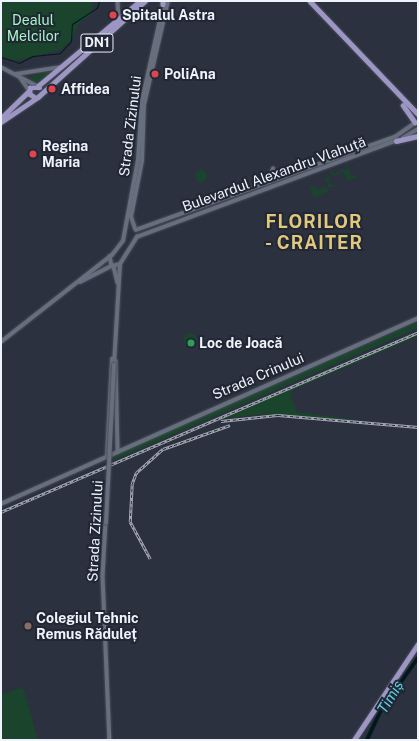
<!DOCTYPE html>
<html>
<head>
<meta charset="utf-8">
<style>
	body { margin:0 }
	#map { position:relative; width:419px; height:741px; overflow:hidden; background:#2b313e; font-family:"Public Sans",sans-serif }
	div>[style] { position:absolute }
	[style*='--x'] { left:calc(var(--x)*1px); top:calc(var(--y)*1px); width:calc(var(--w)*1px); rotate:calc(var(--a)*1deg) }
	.green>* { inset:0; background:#1a452c }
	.round { border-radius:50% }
	.stream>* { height:1px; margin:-0.5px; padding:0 0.5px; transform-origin:0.5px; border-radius:0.5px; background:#02191c }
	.river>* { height:3.5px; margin:-1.75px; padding:0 1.75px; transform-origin:1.75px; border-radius:1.75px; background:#02191c }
	.roads { filter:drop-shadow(0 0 1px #484d59) drop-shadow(0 0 1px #484d59) }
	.secondary>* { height:3.5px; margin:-1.75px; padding:0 1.75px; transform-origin:1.75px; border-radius:1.75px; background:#676e7e }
	.primary>* { height:4.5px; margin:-2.25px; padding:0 2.25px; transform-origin:2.25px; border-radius:2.25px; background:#9d96c4 }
	.rail>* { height:2.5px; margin-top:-1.25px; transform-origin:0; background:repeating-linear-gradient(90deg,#212734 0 3px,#a7abb6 0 6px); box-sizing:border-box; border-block:1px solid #a7abb6 }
	.bridges { filter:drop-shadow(0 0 1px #484d59) drop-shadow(0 0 1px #484d59) }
	.secondary-bridge>* { height:3.5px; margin:-1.75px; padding:0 1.75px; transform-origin:1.75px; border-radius:1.75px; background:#676e7e }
	.dots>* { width:11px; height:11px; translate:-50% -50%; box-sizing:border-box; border:2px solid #212734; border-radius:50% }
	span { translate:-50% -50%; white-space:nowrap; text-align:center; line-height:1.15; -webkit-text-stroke:4px #212734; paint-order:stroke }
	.shield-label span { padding:1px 3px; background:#212734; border:1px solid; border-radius:3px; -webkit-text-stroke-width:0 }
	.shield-label { font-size:13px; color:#eff3fc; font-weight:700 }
	.poi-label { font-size:14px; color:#eff3fc; font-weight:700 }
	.left { translate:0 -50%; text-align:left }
	.park-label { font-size:14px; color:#a5f6c2 }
	.street-label { font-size:14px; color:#eff3fc }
	.water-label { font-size:15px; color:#5fd3e4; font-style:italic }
	.district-label { font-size:18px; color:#e2c87c; font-weight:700; letter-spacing:1px }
	.frame { position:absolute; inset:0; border:2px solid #eff3fc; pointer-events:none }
</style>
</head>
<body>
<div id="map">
	<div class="green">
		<div style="clip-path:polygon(1px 1px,93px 1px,93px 2px,90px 15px,79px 23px,71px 40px,60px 50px,17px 60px,1px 57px)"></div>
		<div style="clip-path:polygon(53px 71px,38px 83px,29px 77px)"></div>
		<div style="clip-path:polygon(349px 164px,350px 176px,356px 176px,354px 168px,357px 177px,347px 181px,344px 172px,328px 178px,331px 185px,338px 185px,329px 188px,325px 178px,348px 169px,332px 175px,330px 170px,334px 173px,347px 169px)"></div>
		<div class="round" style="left:195px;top:170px;width:12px;height:12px"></div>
		<div style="clip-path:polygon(314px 185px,318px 190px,326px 187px,328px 192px,314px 197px,310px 187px)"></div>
		<div style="clip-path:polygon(418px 322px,418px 328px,115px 460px,115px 455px,140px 443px)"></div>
		<div class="round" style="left:183px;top:333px;width:14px;height:14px"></div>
		<div style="clip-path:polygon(418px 333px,418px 336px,293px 390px,290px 394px,297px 412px,366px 421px,266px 414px,227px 418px,208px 424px)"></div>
		<div style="clip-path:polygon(20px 688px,24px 690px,38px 740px,1px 740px,1px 695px)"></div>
	</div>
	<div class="stream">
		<div style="--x:1;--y:57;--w:19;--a:18"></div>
		<div style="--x:19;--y:63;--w:16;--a:-27"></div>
		<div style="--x:33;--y:56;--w:27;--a:-6"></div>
		<div style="--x:60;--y:53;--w:16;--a:-47"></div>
		<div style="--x:71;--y:41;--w:17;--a:-87"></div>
		<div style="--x:72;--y:24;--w:30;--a:-33"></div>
		<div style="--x:97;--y:8;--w:7;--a:-74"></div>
	</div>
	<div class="river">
		<div style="--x:367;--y:740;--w:33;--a:-65"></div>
		<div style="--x:381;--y:710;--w:64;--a:-54.6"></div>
	</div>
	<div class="roads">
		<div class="secondary">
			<div style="--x:118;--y:1;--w:18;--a:87"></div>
			<div style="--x:1;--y:67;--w:41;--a:27.8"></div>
			<div style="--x:16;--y:74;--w:46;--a:-8.8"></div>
			<div style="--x:20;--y:77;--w:16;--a:55"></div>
			<div style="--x:403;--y:138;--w:17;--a:-31"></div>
			<div style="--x:268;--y:182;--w:14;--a:-69"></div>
			<div style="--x:135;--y:229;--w:13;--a:-108"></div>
			<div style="--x:131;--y:217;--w:57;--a:-78.9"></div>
			<div style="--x:142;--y:161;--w:56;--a:-88"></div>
			<div style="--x:144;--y:105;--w:107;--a:-77"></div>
			<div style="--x:136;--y:230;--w:275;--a:-19.8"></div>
			<div style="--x:395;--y:137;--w:24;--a:-35"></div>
			<div style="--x:110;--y:256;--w:10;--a:79"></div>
			<div style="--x:112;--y:266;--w:8;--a:-14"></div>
			<div style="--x:114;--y:267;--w:16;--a:76"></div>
			<div style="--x:80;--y:282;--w:36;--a:-27"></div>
			<div style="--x:1;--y:342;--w:141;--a:-38.1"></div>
			<div style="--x:112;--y:255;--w:18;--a:-52"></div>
			<div style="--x:123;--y:241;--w:82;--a:-79.5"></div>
			<div style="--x:138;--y:160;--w:59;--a:-86.1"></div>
			<div style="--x:142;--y:101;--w:101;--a:-77.5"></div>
			<div style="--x:116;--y:361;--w:91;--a:88.7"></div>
			<div style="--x:114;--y:365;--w:101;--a:-86.6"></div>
			<div style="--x:120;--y:264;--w:32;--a:-58"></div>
			<div style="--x:137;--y:237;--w:278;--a:-20.4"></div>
			<div style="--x:107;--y:456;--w:97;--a:-87"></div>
			<div style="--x:1;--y:504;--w:457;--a:-24"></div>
			<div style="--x:106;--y:523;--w:53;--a:93.2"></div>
			<div style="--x:103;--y:576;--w:164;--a:87.6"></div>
		</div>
		<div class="primary">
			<div style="--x:163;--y:1;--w:3;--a:90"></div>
			<div style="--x:310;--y:1;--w:156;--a:46.3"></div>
			<div style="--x:38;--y:86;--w:133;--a:-39.8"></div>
			<div style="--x:35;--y:98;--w:7;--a:-146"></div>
			<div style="--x:29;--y:94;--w:6;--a:-81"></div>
			<div style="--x:30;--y:88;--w:10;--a:0"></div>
			<div style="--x:403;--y:105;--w:21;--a:55"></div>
			<div style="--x:1;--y:118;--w:37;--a:-44"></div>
			<div style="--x:1;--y:122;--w:45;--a:-34"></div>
			<div style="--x:38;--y:97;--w:144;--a:-41.9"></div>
			<div style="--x:396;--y:141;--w:23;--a:-13"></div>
			<div style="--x:354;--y:740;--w:115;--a:-56.3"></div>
		</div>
	</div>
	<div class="rail">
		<div style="--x:221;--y:421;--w:57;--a:-6"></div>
		<div style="--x:278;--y:415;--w:141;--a:4.9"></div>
		<div style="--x:1;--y:512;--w:454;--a:-23.3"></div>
		<div style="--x:150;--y:559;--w:42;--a:-118.4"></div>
		<div style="--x:130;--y:522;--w:38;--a:-87"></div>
		<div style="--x:132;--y:484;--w:12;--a:-70"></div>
		<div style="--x:136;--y:473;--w:36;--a:-42"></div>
		<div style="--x:163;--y:449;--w:71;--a:-19.7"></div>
	</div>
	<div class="bridges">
		<div class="secondary-bridge">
			<div style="--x:106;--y:523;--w:158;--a:-87.1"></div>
		</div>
	</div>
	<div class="dots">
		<div style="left:113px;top:15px;background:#e0444e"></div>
		<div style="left:155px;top:74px;background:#e0444e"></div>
		<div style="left:52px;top:89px;background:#e0444e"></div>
		<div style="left:33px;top:154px;background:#e0444e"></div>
		<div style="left:191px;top:343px;background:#2e9e5b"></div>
		<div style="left:28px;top:626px;background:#8d6e63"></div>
	</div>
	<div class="shield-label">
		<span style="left:97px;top:43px">DN1</span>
	</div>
	<div class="poi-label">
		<span class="left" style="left:122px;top:15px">Spitalul Astra</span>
		<span class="left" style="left:164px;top:74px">PoliAna</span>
		<span class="left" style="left:61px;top:89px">Affidea</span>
		<span class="left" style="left:42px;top:154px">Regina<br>Maria</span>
		<span class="left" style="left:199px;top:343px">Loc de Joacă</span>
		<span class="left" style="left:36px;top:626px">Colegiul Tehnic<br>Remus Răduleț</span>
	</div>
	<div class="park-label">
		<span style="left:33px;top:28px">Dealul<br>Melcilor</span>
	</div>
	<div class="street-label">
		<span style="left:130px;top:126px;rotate:-83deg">Strada Zizinului</span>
		<span style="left:274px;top:174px;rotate:-20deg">Bulevardul Alexandru Vlahuță</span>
		<span style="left:258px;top:376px;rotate:-23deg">Strada Crinului</span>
		<span style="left:95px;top:531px;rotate:-87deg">Strada Zizinului</span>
	</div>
	<div class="water-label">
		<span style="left:390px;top:697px;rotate:-59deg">Timiș</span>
	</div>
	<div class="district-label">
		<span style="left:314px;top:233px">FLORILOR<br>- CRAITER</span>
	</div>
	<div class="frame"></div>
</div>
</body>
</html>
